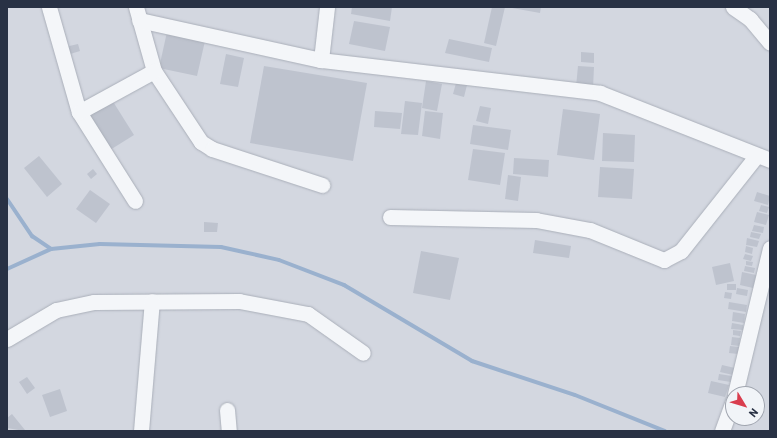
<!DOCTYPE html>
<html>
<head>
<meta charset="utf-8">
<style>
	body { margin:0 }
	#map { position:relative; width:777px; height:438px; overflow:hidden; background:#e1e5eb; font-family:Barlow,sans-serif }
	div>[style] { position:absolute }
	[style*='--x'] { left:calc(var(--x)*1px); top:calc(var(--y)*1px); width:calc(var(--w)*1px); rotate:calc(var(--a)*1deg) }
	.built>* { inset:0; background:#d3d7e0 }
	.stream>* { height:4px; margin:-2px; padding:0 2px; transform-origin:2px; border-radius:2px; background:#9ab1ce }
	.building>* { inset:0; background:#bec3ce }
	.roads { filter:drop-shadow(0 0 1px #aaafb9) drop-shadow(0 0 1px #aaafb9) }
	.minor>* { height:15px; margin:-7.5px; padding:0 7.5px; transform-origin:7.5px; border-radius:7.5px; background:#f4f6f9 }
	span { translate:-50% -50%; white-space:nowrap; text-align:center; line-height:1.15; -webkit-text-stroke:3.5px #f1f4f8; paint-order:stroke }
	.frame { position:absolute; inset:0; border:8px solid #283144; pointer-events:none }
	.north { position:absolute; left:725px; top:386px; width:40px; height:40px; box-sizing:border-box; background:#f1f4f8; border:1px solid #a1a6b0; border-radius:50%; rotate:128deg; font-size:11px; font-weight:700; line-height:16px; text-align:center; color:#283144 }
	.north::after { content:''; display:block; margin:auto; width:14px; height:18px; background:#d93d4e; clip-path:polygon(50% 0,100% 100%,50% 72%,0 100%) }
</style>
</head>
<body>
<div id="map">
	<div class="built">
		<div style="clip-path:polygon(evenodd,7px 7px,770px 7px,770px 431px,7px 431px,7px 7px,733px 394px,757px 394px,757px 418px,733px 418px,733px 394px)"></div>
	</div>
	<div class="stream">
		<div style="--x:7;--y:199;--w:45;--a:56"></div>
		<div style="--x:32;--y:236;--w:23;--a:34"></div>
		<div style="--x:51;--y:249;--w:49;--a:-5.8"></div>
		<div style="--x:100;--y:244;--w:121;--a:1.4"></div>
		<div style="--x:221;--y:247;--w:59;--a:12.6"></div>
		<div style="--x:279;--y:260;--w:70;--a:21"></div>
		<div style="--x:344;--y:285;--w:149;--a:30.7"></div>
		<div style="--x:472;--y:361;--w:108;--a:18.3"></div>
		<div style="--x:575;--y:395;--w:97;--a:21.8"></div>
		<div style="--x:7;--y:269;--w:48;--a:-24.4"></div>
	</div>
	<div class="building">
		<div style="clip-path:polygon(352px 7px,392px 7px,390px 21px,351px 14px)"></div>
		<div style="clip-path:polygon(492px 7px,505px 7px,496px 46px,484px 43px)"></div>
		<div style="clip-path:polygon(507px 7px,541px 7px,540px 13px)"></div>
		<div style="clip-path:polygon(354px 21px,390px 27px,385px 51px,349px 44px)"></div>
		<div style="clip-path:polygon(167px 32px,205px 41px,197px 76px,159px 68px)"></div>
		<div style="clip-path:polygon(449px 39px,492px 48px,489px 62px,445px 53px)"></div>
		<div style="clip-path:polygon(78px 44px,80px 51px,67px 55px,65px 47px)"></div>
		<div style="clip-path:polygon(581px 52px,594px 53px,594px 63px,581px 62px)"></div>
		<div style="clip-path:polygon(226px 54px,244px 58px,238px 87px,220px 84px)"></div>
		<div style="clip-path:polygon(264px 66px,367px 83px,353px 161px,250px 143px)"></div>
		<div style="clip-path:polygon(578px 66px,594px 67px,593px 88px,576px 87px)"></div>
		<div style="clip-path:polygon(426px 81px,442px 84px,437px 111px,422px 108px)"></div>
		<div style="clip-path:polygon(456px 83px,467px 85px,464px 97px,453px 94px)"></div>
		<div style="clip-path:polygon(112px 100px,134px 135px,110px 150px,89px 115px)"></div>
		<div style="clip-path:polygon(405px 101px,422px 103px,418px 135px,401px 134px)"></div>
		<div style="clip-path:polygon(480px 106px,491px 108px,488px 124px,476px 121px)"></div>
		<div style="clip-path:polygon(563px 109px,600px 114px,594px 160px,557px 155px)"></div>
		<div style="clip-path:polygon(375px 111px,402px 113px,400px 129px,374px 127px)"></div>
		<div style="clip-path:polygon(425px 111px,443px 113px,440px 139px,422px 136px)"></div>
		<div style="clip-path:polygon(473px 125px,511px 130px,508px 150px,470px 144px)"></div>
		<div style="clip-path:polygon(603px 133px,635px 135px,634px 162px,602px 161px)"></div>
		<div style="clip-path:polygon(473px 149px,505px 153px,500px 185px,468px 180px)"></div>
		<div style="clip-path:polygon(39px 156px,62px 184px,47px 197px,24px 168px)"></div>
		<div style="clip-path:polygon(514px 158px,549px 160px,548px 177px,513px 174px)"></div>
		<div style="clip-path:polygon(600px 167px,634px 169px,632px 199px,598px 197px)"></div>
		<div style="clip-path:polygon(93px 169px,97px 174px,91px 179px,87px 174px)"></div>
		<div style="clip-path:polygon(508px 175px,521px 177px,518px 201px,505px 199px)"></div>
		<div style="clip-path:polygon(90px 190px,110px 204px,96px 223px,76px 209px)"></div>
		<div style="clip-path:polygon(757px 192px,770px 196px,768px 205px,754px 201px)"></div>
		<div style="clip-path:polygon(761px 205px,769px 207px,767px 213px,759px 211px)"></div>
		<div style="clip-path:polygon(757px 212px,769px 215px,766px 225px,754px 222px)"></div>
		<div style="clip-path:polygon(204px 222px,218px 223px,217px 232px,204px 232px)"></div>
		<div style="clip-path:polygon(754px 225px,764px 227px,763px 233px,752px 231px)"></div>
		<div style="clip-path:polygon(751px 232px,761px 234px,759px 239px,750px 237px)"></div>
		<div style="clip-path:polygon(747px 238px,759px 241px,757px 247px,746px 245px)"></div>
		<div style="clip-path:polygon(535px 240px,571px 246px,569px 258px,533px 253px)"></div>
		<div style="clip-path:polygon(746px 246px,753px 248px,752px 254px,745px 252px)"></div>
		<div style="clip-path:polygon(421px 251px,459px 258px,450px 300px,413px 293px)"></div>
		<div style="clip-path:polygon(745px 254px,753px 256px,751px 261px,743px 259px)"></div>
		<div style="clip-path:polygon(746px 261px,753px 262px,752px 266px,746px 265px)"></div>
		<div style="clip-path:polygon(730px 263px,734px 281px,716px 285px,712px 267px)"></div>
		<div style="clip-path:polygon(745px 266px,755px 268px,754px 273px,744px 271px)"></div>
		<div style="clip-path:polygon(742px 272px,756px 275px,753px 288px,740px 285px)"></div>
		<div style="clip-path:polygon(727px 284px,736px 284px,736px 290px,727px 290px)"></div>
		<div style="clip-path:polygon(737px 288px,748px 290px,747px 296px,736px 294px)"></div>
		<div style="clip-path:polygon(725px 292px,732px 293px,731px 299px,724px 298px)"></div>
		<div style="clip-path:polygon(729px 302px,747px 305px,746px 312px,728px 309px)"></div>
		<div style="clip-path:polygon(733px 312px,745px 314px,744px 323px,732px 321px)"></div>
		<div style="clip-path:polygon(732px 323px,743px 325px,743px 330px,731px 329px)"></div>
		<div style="clip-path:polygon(733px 330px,741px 331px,740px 336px,733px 335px)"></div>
		<div style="clip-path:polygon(732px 337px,740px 338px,739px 346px,731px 345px)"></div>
		<div style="clip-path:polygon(730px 346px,739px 347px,738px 354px,729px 353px)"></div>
		<div style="clip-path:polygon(722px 365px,735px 368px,733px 375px,720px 372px)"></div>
		<div style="clip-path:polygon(719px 374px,732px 376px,731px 382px,718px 380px)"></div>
		<div style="clip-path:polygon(27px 377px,35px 388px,27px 394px,19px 382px)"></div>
		<div style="clip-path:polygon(711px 381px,729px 385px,725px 397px,708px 393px)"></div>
		<div style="clip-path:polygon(60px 389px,67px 411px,50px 417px,42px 395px)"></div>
		<div style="clip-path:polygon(12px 414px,25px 430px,24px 431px,7px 428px,7px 418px)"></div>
	</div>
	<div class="roads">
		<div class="minor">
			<div style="--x:49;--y:7;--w:109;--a:74.1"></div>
			<div style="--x:79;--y:112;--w:105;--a:57.8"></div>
			<div style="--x:136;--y:7;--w:66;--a:74.3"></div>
			<div style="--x:154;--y:71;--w:85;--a:56.5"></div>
			<div style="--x:201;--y:142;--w:13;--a:32"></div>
			<div style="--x:212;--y:149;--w:116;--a:18.1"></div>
			<div style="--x:733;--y:7;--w:21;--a:35"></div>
			<div style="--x:750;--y:19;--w:31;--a:50"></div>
			<div style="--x:139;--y:20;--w:186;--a:12.4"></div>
			<div style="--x:321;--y:60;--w:281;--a:6.7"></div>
			<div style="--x:600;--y:93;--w:183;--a:21.5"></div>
			<div style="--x:321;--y:60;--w:53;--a:-83.5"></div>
			<div style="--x:79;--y:112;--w:85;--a:-28.7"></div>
			<div style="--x:390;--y:217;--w:146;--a:1.2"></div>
			<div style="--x:536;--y:220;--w:55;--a:10.5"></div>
			<div style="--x:590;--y:230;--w:80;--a:22.1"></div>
			<div style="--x:664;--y:260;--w:19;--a:-28"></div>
			<div style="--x:681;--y:251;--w:122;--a:-51.6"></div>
			<div style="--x:7;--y:339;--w:57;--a:-30.6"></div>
			<div style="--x:56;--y:310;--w:39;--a:-12"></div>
			<div style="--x:94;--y:302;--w:145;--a:-0.4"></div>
			<div style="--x:239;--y:301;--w:70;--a:10.7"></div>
			<div style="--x:308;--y:314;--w:67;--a:35.3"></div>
			<div style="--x:735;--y:394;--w:150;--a:-76.5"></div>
			<div style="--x:227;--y:410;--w:21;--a:85"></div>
			<div style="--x:141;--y:431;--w:130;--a:-85.2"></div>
			<div style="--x:722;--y:431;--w:33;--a:-70"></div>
		</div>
	</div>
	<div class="frame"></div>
	<div class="north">N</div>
</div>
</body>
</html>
